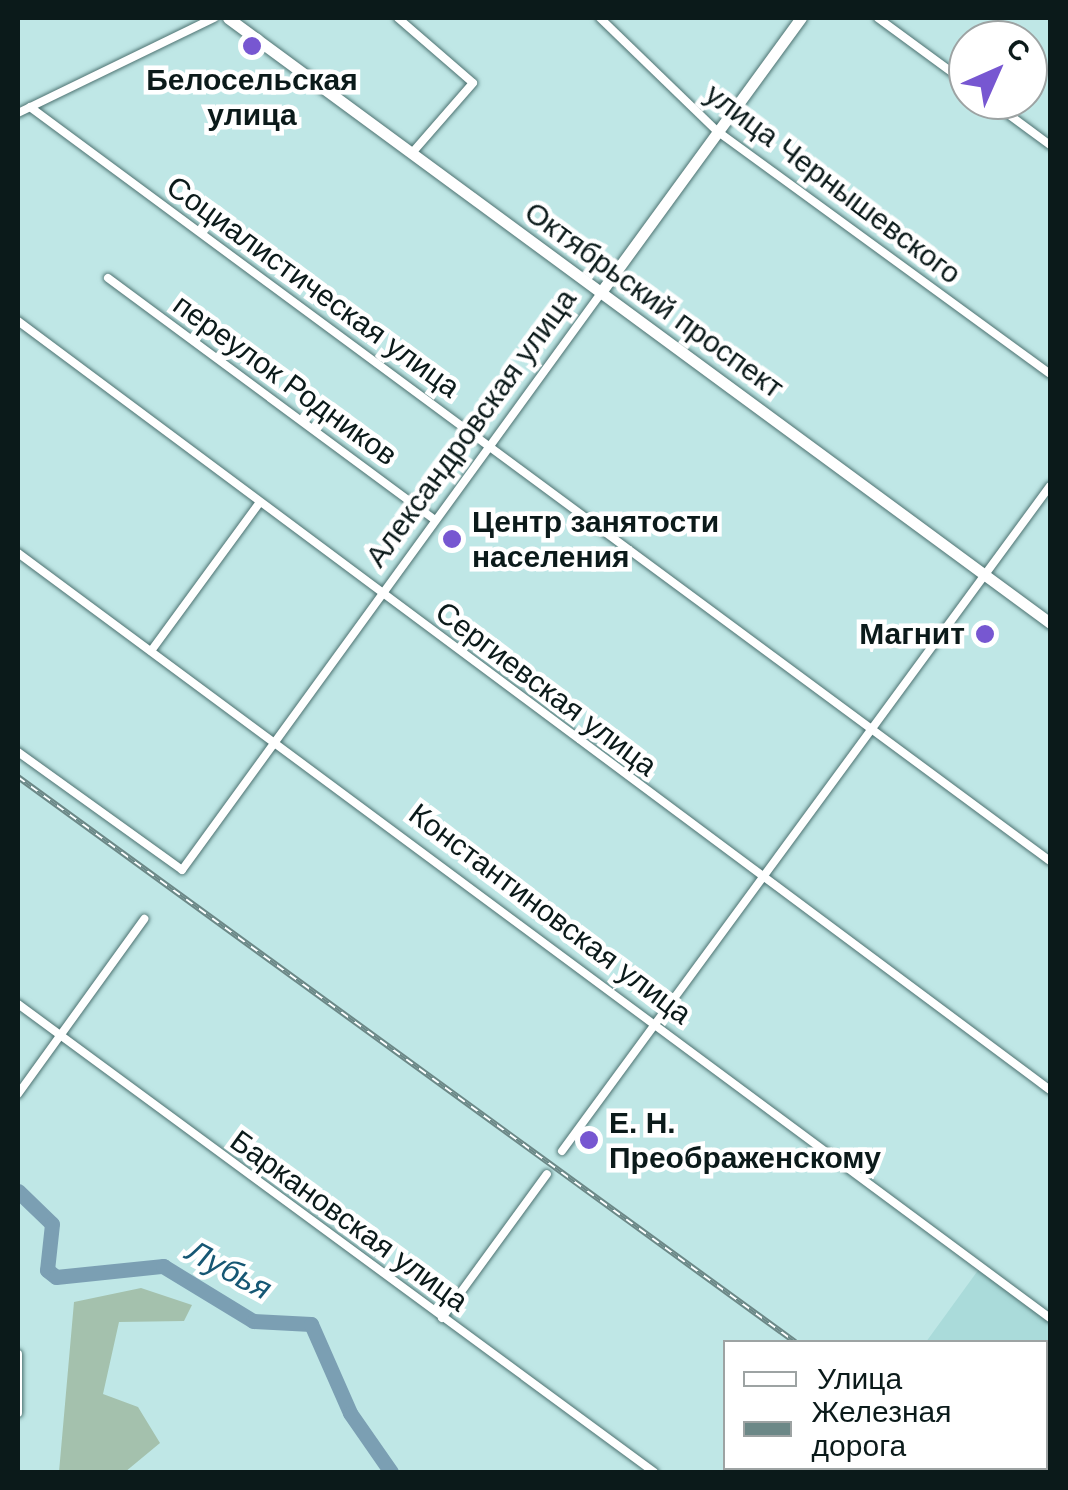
<!DOCTYPE html>
<html>
<head>
<meta charset="utf-8">
<style>
	body { margin:0 }
	#map { position:relative; width:1068px; height:1490px; overflow:hidden; background:#bfe7e6; font-family:Helvetica,sans-serif }
	div>[style] { position:absolute }
	[style*='--x'] { left:calc(var(--x)*1px); top:calc(var(--y)*1px); width:calc(var(--w)*1px); rotate:calc(var(--a)*1deg) }
	.built>* { inset:0; background:#aadbda }
	.green>* { inset:0; background:#a4c1ad }
	.river>* { height:15px; margin:-7.5px; padding:0 7.5px; transform-origin:7.5px; border-radius:7.5px; background:#7b9fb3 }
	.roads { filter:drop-shadow(0 0 2px #4d7271) drop-shadow(0 0 2px #4d7271) }
	.street>* { height:8px; margin:-4px; padding:0 4px; transform-origin:4px; border-radius:4px; background:#fff }
	.secondary>* { height:11px; margin:-5.5px; padding:0 5.5px; transform-origin:5.5px; border-radius:5.5px; background:#fff }
	.rail>* { height:6px; margin-top:-3px; transform-origin:0; background:repeating-linear-gradient(90deg,#fff 0 8px,#6c8887 0 16px); box-sizing:border-box; border-block:2px solid #6c8887 }
	.dots>* { width:28px; height:28px; translate:-50% -50%; box-sizing:border-box; border:5px solid #fff; border-radius:50% }
	span { translate:-50% -50%; white-space:nowrap; text-align:center; line-height:1.15; -webkit-text-stroke:9px #fff; paint-order:stroke }
	.poi-label { font-size:30px; color:#0b1a1a; font-weight:700 }
	.left { translate:0 -50%; text-align:left }
	.right { translate:-100% -50%; text-align:right }
	.street-label { font-size:30px; color:#0b1a1a }
	.water-label { font-size:32px; color:#165774; font-style:italic }
	.frame { position:absolute; inset:0; border:20px solid #0b1a1a; pointer-events:none }
	.legend { position:absolute; left:723px; top:1340px; width:325px; height:130px; box-sizing:border-box; background:#fff; border:2px solid #9da3a3; margin:0; padding:12px 18px; list-style:none; font-size:30px; color:#0b1a1a }
	.legend li { display:flex; align-items:center; gap:20px; height:50px }
	.legend b { width:50px; border:2px solid #9da3a3 }
	.north { position:absolute; left:948px; top:20px; width:100px; height:100px; box-sizing:border-box; background:#fff; border:2px solid #9da3a3; border-radius:50%; rotate:45deg; font-size:28px; font-weight:700; line-height:40px; text-align:center; color:#0b1a1a }
	.north::after { content:''; display:block; margin:auto; width:35px; height:45px; background:#7757d1; clip-path:polygon(50% 0,100% 100%,50% 72%,0 100%) }
</style>
</head>
<body>
<div id="map">
	<div class="built">
		<div style="clip-path:polygon(979px 1269px,1050px 1322px,1046px 1448px,1046px 1342px,926px 1342px)"></div>
	</div>
	<div class="green">
		<div style="clip-path:polygon(141px 1288px,192px 1305px,184px 1321px,119px 1322px,103px 1394px,138px 1407px,160px 1443px,125px 1472px,59px 1472px,74px 1302px)"></div>
	</div>
	<div class="river">
		<div style="--x:18;--y:1191;--w:47;--a:44.1"></div>
		<div style="--x:52;--y:1224;--w:46;--a:96.2"></div>
		<div style="--x:47;--y:1270;--w:11;--a:38"></div>
		<div style="--x:56;--y:1277;--w:108;--a:-5.9"></div>
		<div style="--x:163;--y:1266;--w:105;--a:31.4"></div>
		<div style="--x:253;--y:1321;--w:58;--a:3"></div>
		<div style="--x:311;--y:1324;--w:97;--a:66.3"></div>
		<div style="--x:350;--y:1413;--w:72;--a:55.2"></div>
	</div>
	<div class="roads">
		<div class="street">
			<div style="--x:398;--y:18;--w:99;--a:40.9"></div>
			<div style="--x:473;--y:83;--w:93;--a:131.1"></div>
			<div style="--x:600;--y:18;--w:163;--a:44"></div>
			<div style="--x:717;--y:131;--w:412;--a:36.1"></div>
			<div style="--x:878;--y:18;--w:112;--a:36.3"></div>
			<div style="--x:989;--y:100;--w:76;--a:36.4"></div>
			<div style="--x:30;--y:107;--w:1268;--a:36.47"></div>
			<div style="--x:18;--y:113;--w:218;--a:-25.9"></div>
			<div style="--x:108;--y:278;--w:407;--a:36.5"></div>
			<div style="--x:18;--y:321;--w:1287;--a:36.69"></div>
			<div style="--x:18;--y:553;--w:1285;--a:36.55"></div>
			<div style="--x:151;--y:651;--w:181;--a:-53.8"></div>
			<div style="--x:18;--y:752;--w:202;--a:35.7"></div>
			<div style="--x:182;--y:870;--w:713;--a:-54.01"></div>
			<div style="--x:18;--y:1004;--w:790;--a:36.35"></div>
			<div style="--x:18;--y:1094;--w:216;--a:-54.2"></div>
			<div style="--x:562;--y:1151;--w:825;--a:-53.73"></div>
			<div style="--x:442;--y:1318;--w:178;--a:-53.9"></div>
			<div style="--x:18;--y:1354;--w:59;--a:90"></div>
		</div>
		<div class="secondary">
			<div style="--x:228;--y:18;--w:1021;--a:36.35"></div>
			<div style="--x:601;--y:292;--w:339;--a:-53.9"></div>
			<div style="--x:1046;--y:1458;--w:5;--a:-37"></div>
			<div style="--x:1042;--y:1468;--w:4;--a:76"></div>
		</div>
	</div>
	<div class="rail">
		<div style="--x:18;--y:777;--w:961;--a:36.02"></div>
		<div style="--x:955;--y:1468;--w:8;--a:30"></div>
	</div>
	<div class="dots">
		<div style="left:252px;top:46px;background:#7757d1"></div>
		<div style="left:452px;top:539px;background:#7757d1"></div>
		<div style="left:985px;top:634px;background:#7757d1"></div>
		<div style="left:589px;top:1140px;background:#7757d1"></div>
	</div>
	<div class="poi-label">
		<span style="left:252px;top:97px">Белосельская<br>улица</span>
		<span class="left" style="left:472px;top:539px">Центр занятости<br>населения</span>
		<span class="right" style="left:965px;top:634px">Магнит</span>
		<span class="left" style="left:609px;top:1140px">Е. Н.<br>Преображенскому</span>
	</div>
	<div class="street-label">
		<span style="left:833px;top:184px;rotate:37deg">улица Чернышевского</span>
		<span style="left:313px;top:287px;rotate:36deg">Социалистическая улица</span>
		<span style="left:654px;top:300px;rotate:36deg">Октябрьский проспект</span>
		<span style="left:285px;top:380px;rotate:36deg">переулок Родников</span>
		<span style="left:471px;top:428px;rotate:-54deg">Александровская улица</span>
		<span style="left:546px;top:689px;rotate:37deg">Сергиевская улица</span>
		<span style="left:550px;top:914px;rotate:37deg">Константиновская улица</span>
		<span style="left:349px;top:1221px;rotate:36deg">Баркановская улица</span>
	</div>
	<div class="water-label">
		<span style="left:229px;top:1270px;rotate:28deg">Лубья</span>
	</div>
	<div class="frame"></div>
	<ul class="legend">
	<li><b style="height:12px;background:#fff"></b>Улица</li>
	<li><b style="height:12px;background:#6c8887"></b>Железная дорога</li>
	</ul>
	<div class="north">С</div>
</div>
</body>
</html>
